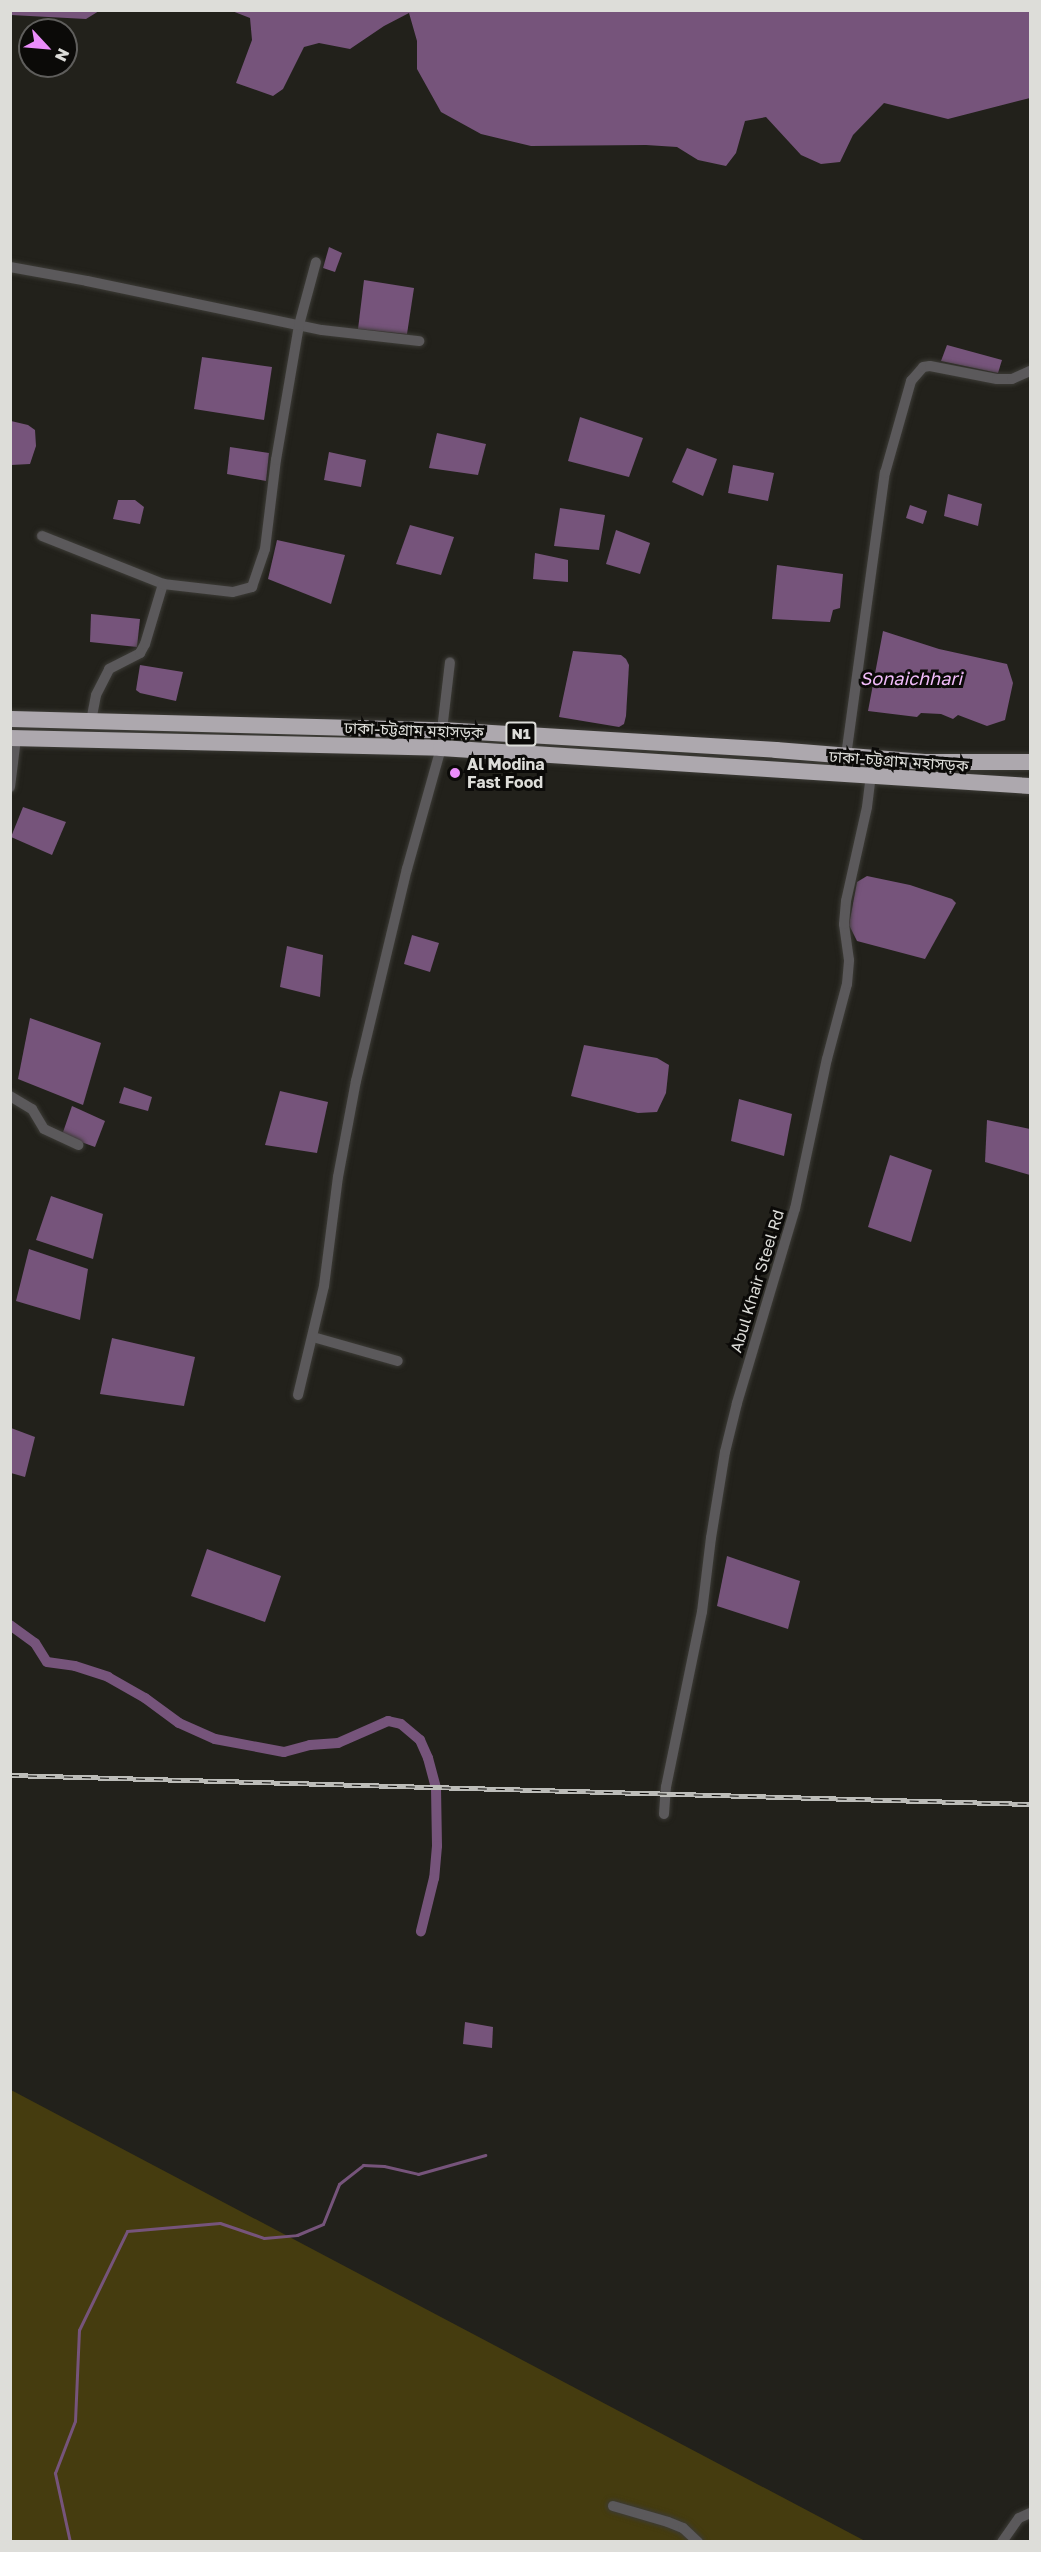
<!DOCTYPE html>
<html>
<head>
<meta charset="utf-8">
<style>
	body { margin:0 }
	#map { position:relative; width:1041px; height:2552px; overflow:hidden; background:#22211b; font-family:"Golos Text","Noto Sans Bengali",sans-serif }
	div>[style] { position:absolute }
	[style*='--x'] { left:calc(var(--x)*1px); top:calc(var(--y)*1px); width:calc(var(--w)*1px); rotate:calc(var(--a)*1deg) }
	.green>* { inset:0; background:#453c0f }
	.water>* { inset:0; background:#76547b }
	.stream>* { height:3px; margin:-1.5px; padding:0 1.5px; transform-origin:1.5px; border-radius:1.5px; background:#76547b }
	.canal>* { height:10px; margin:-5px; padding:0 5px; transform-origin:5px; border-radius:5px; background:#76547b }
	.roads { filter:drop-shadow(0 0 2px #3c3b36) drop-shadow(0 0 2px #3c3b36) }
	.minor>* { height:10px; margin:-5px; padding:0 5px; transform-origin:5px; border-radius:5px; background:#5b595b }
	.highway>* { height:16px; margin:-8px; padding:0 8px; transform-origin:8px; border-radius:8px; background:#ada8ae }
	.rail>* { height:5px; margin-top:-2.5px; transform-origin:0; background:repeating-linear-gradient(90deg,#0b0a08 0 9px,#bdbdb9 0 18px); box-sizing:border-box; border-block:2px solid #bdbdb9 }
	.dots>* { width:16px; height:16px; translate:-50% -50%; box-sizing:border-box; border:3px solid #0b0a08; border-radius:50% }
	span { translate:-50% -50%; white-space:nowrap; text-align:center; line-height:1.15; -webkit-text-stroke:6px #0b0a08; paint-order:stroke }
	.shield-label span { padding:2px 4px; background:#0b0a08; border:2px solid; border-radius:4px; -webkit-text-stroke-width:0 }
	.shield-label { font-size:15px; color:#ddddd9; font-weight:700 }
	.street-label { font-size:16px; color:#ddddd9 }
	.poi-label { font-size:16px; color:#ddddd9; font-weight:700 }
	.left { translate:0 -50%; text-align:left }
	.water-label { font-size:18px; color:#f2bcfb; font-style:italic }
	.frame { position:absolute; inset:0; border:12px solid #ddddd9; pointer-events:none }
	.north { position:absolute; left:18px; top:18px; width:60px; height:60px; box-sizing:border-box; background:#0b0a08; border:2px solid #5f5e5c; border-radius:50%; rotate:116deg; font-size:16px; font-weight:700; line-height:24px; text-align:center; color:#ddddd9 }
	.north::after { content:''; display:block; margin:auto; width:21px; height:27px; background:#eb8dfb; clip-path:polygon(50% 0,100% 100%,50% 72%,0 100%) }
</style>
</head>
<body>
<div id="map">
	<div class="green">
		<div style="clip-path:polygon(11px 2090px,865px 2541px,11px 2541px)"></div>
	</div>
	<div class="water">
		<div style="clip-path:polygon(11px 10px,99px 10px,99px 11px,86px 19px,11px 15px)"></div>
		<div style="clip-path:polygon(232px 11px,1030px 11px,1030px 98px,948px 119px,884px 103px,853px 135px,840px 162px,821px 164px,801px 155px,766px 117px,745px 121px,736px 153px,726px 166px,698px 160px,677px 147px,646px 145px,531px 146px,481px 134px,441px 112px,417px 69px,417px 41px,409px 13px,384px 26px,350px 49px,319px 43px,304px 47px,283px 89px,273px 96px,236px 83px,252px 40px,250px 18px)"></div>
		<div style="clip-path:polygon(329px 247px,342px 253px,335px 272px,323px 268px)"></div>
		<div style="clip-path:polygon(364px 280px,414px 288px,407px 334px,358px 329px)"></div>
		<div style="clip-path:polygon(947px 345px,1002px 360px,998px 373px,941px 361px)"></div>
		<div style="clip-path:polygon(202px 357px,272px 367px,264px 420px,194px 409px)"></div>
		<div style="clip-path:polygon(580px 417px,643px 438px,629px 477px,568px 461px)"></div>
		<div style="clip-path:polygon(11px 421px,28px 425px,35px 430px,36px 446px,30px 464px,11px 465px)"></div>
		<div style="clip-path:polygon(437px 433px,486px 444px,478px 475px,429px 468px)"></div>
		<div style="clip-path:polygon(230px 447px,269px 453px,266px 481px,227px 474px)"></div>
		<div style="clip-path:polygon(687px 448px,717px 459px,703px 496px,672px 482px)"></div>
		<div style="clip-path:polygon(329px 452px,366px 460px,361px 487px,324px 480px)"></div>
		<div style="clip-path:polygon(733px 465px,774px 473px,768px 501px,728px 493px)"></div>
		<div style="clip-path:polygon(948px 494px,982px 504px,978px 526px,944px 516px)"></div>
		<div style="clip-path:polygon(118px 500px,135px 500px,144px 507px,140px 524px,113px 519px)"></div>
		<div style="clip-path:polygon(910px 505px,927px 511px,923px 524px,906px 518px)"></div>
		<div style="clip-path:polygon(560px 508px,605px 515px,599px 550px,554px 546px)"></div>
		<div style="clip-path:polygon(410px 525px,454px 537px,441px 575px,396px 564px)"></div>
		<div style="clip-path:polygon(616px 530px,650px 543px,640px 574px,606px 564px)"></div>
		<div style="clip-path:polygon(277px 540px,345px 555px,331px 604px,268px 579px)"></div>
		<div style="clip-path:polygon(535px 553px,568px 560px,568px 582px,533px 579px)"></div>
		<div style="clip-path:polygon(777px 565px,843px 574px,840px 608px,833px 610px,830px 622px,772px 619px)"></div>
		<div style="clip-path:polygon(91px 614px,140px 619px,137px 647px,90px 642px)"></div>
		<div style="clip-path:polygon(883px 631px,939px 649px,1007px 664px,1013px 683px,1005px 720px,987px 726px,958px 715px,953px 719px,941px 714px,921px 713px,917px 717px,868px 711px)"></div>
		<div style="clip-path:polygon(573px 651px,621px 655px,626px 659px,629px 665px,626px 716px,624px 724px,619px 727px,559px 717px)"></div>
		<div style="clip-path:polygon(140px 665px,183px 672px,176px 701px,140px 693px,136px 690px)"></div>
		<div style="clip-path:polygon(23px 807px,66px 822px,52px 855px,11px 837px)"></div>
		<div style="clip-path:polygon(867px 876px,910px 885px,952px 899px,956px 903px,925px 959px,857px 941px,849px 925px,857px 882px)"></div>
		<div style="clip-path:polygon(412px 935px,439px 943px,430px 972px,404px 964px)"></div>
		<div style="clip-path:polygon(287px 946px,323px 955px,320px 997px,280px 987px)"></div>
		<div style="clip-path:polygon(30px 1018px,101px 1043px,83px 1105px,18px 1079px)"></div>
		<div style="clip-path:polygon(584px 1045px,657px 1058px,669px 1065px,666px 1093px,657px 1112px,638px 1113px,571px 1096px)"></div>
		<div style="clip-path:polygon(124px 1087px,152px 1097px,148px 1111px,119px 1103px)"></div>
		<div style="clip-path:polygon(280px 1091px,328px 1102px,317px 1153px,265px 1145px)"></div>
		<div style="clip-path:polygon(739px 1099px,792px 1114px,784px 1156px,731px 1141px)"></div>
		<div style="clip-path:polygon(72px 1106px,105px 1121px,95px 1147px,62px 1135px)"></div>
		<div style="clip-path:polygon(987px 1120px,1030px 1129px,1030px 1175px,985px 1162px)"></div>
		<div style="clip-path:polygon(890px 1155px,932px 1170px,911px 1242px,868px 1227px)"></div>
		<div style="clip-path:polygon(51px 1196px,103px 1214px,93px 1259px,36px 1240px)"></div>
		<div style="clip-path:polygon(29px 1249px,88px 1269px,80px 1320px,16px 1301px)"></div>
		<div style="clip-path:polygon(112px 1338px,195px 1357px,184px 1406px,100px 1394px)"></div>
		<div style="clip-path:polygon(11px 1428px,35px 1437px,25px 1477px,11px 1473px)"></div>
		<div style="clip-path:polygon(207px 1549px,281px 1576px,265px 1622px,191px 1596px)"></div>
		<div style="clip-path:polygon(727px 1556px,800px 1581px,788px 1629px,717px 1606px)"></div>
		<div style="clip-path:polygon(465px 2022px,493px 2027px,492px 2048px,463px 2044px)"></div>
	</div>
	<div class="stream">
		<div style="--x:70;--y:2542;--w:71;--a:-102.3"></div>
		<div style="--x:55;--y:2473;--w:56;--a:-69"></div>
		<div style="--x:75;--y:2421;--w:91;--a:-87.5"></div>
		<div style="--x:79;--y:2330;--w:110;--a:-64.1"></div>
		<div style="--x:127;--y:2231;--w:93;--a:-4.9"></div>
		<div style="--x:220;--y:2223;--w:46;--a:18.8"></div>
		<div style="--x:264;--y:2238;--w:33;--a:-5"></div>
		<div style="--x:297;--y:2235;--w:28;--a:-23"></div>
		<div style="--x:323;--y:2224;--w:43;--a:-68.2"></div>
		<div style="--x:339;--y:2184;--w:31;--a:-38"></div>
		<div style="--x:363;--y:2165;--w:21;--a:3"></div>
		<div style="--x:384;--y:2166;--w:35;--a:13"></div>
		<div style="--x:418;--y:2174;--w:70;--a:-15.8"></div>
	</div>
	<div class="canal">
		<div style="--x:10;--y:1625;--w:31;--a:36"></div>
		<div style="--x:35;--y:1643;--w:22;--a:58"></div>
		<div style="--x:47;--y:1662;--w:28;--a:8"></div>
		<div style="--x:75;--y:1666;--w:35;--a:18"></div>
		<div style="--x:108;--y:1677;--w:43;--a:29.6"></div>
		<div style="--x:145;--y:1698;--w:42;--a:36.3"></div>
		<div style="--x:179;--y:1723;--w:39;--a:24"></div>
		<div style="--x:215;--y:1739;--w:70;--a:10.7"></div>
		<div style="--x:284;--y:1752;--w:27;--a:-15"></div>
		<div style="--x:310;--y:1745;--w:28;--a:-4"></div>
		<div style="--x:338;--y:1743;--w:55;--a:-23.7"></div>
		<div style="--x:388;--y:1721;--w:13;--a:13"></div>
		<div style="--x:401;--y:1724;--w:25;--a:40"></div>
		<div style="--x:420;--y:1740;--w:20;--a:66"></div>
		<div style="--x:428;--y:1758;--w:31;--a:75"></div>
		<div style="--x:436;--y:1788;--w:58;--a:89"></div>
		<div style="--x:437;--y:1846;--w:32;--a:95"></div>
		<div style="--x:434;--y:1878;--w:55;--a:103.8"></div>
	</div>
	<div class="roads">
		<div class="minor">
			<div style="--x:10;--y:267;--w:78;--a:10.3"></div>
			<div style="--x:87;--y:281;--w:240;--a:11.8"></div>
			<div style="--x:322;--y:330;--w:98;--a:6.5"></div>
			<div style="--x:42;--y:536;--w:130;--a:21.6"></div>
			<div style="--x:91;--y:721;--w:26;--a:-79"></div>
			<div style="--x:96;--y:695;--w:29;--a:-63"></div>
			<div style="--x:109;--y:669;--w:35;--a:-27"></div>
			<div style="--x:140;--y:653;--w:10;--a:-61"></div>
			<div style="--x:145;--y:644;--w:63;--a:-73.3"></div>
			<div style="--x:163;--y:584;--w:70;--a:6.5"></div>
			<div style="--x:233;--y:592;--w:20;--a:-15"></div>
			<div style="--x:252;--y:587;--w:40;--a:-71.1"></div>
			<div style="--x:265;--y:549;--w:90;--a:-83"></div>
			<div style="--x:276;--y:460;--w:137;--a:-80.3"></div>
			<div style="--x:299;--y:325;--w:65;--a:-74.9"></div>
			<div style="--x:442;--y:730;--w:68;--a:-83.3"></div>
			<div style="--x:846;--y:756;--w:286;--a:-82.2"></div>
			<div style="--x:885;--y:473;--w:96;--a:-74.2"></div>
			<div style="--x:911;--y:381;--w:18;--a:-49"></div>
			<div style="--x:923;--y:367;--w:7;--a:-8"></div>
			<div style="--x:930;--y:366;--w:68;--a:11"></div>
			<div style="--x:997;--y:379;--w:15;--a:0"></div>
			<div style="--x:1012;--y:379;--w:20;--a:-24"></div>
			<div style="--x:10;--y:787;--w:49;--a:-83"></div>
			<div style="--x:10;--y:1096;--w:26;--a:31"></div>
			<div style="--x:32;--y:1109;--w:23;--a:59"></div>
			<div style="--x:44;--y:1129;--w:38;--a:25"></div>
			<div style="--x:313;--y:1337;--w:88;--a:15.8"></div>
			<div style="--x:298;--y:1395;--w:112;--a:-76.6"></div>
			<div style="--x:324;--y:1286;--w:110;--a:-82.7"></div>
			<div style="--x:338;--y:1177;--w:98;--a:-79.4"></div>
			<div style="--x:356;--y:1081;--w:218;--a:-76.5"></div>
			<div style="--x:407;--y:869;--w:126;--a:-74.3"></div>
			<div style="--x:664;--y:1814;--w:27;--a:-86"></div>
			<div style="--x:666;--y:1787;--w:179;--a:-78.4"></div>
			<div style="--x:702;--y:1612;--w:75;--a:-83.1"></div>
			<div style="--x:711;--y:1538;--w:87;--a:-80.8"></div>
			<div style="--x:725;--y:1452;--w:50;--a:-76.2"></div>
			<div style="--x:737;--y:1403;--w:202;--a:-73.4"></div>
			<div style="--x:795;--y:1209;--w:153;--a:-78"></div>
			<div style="--x:827;--y:1059;--w:78;--a:-75.1"></div>
			<div style="--x:847;--y:984;--w:24;--a:-85"></div>
			<div style="--x:849;--y:960;--w:36;--a:-98"></div>
			<div style="--x:844;--y:924;--w:23;--a:-85"></div>
			<div style="--x:846;--y:901;--w:96;--a:-77.4"></div>
			<div style="--x:867;--y:807;--w:49;--a:-83"></div>
			<div style="--x:613;--y:2506;--w:57;--a:16.2"></div>
			<div style="--x:668;--y:2522;--w:16;--a:22"></div>
			<div style="--x:683;--y:2528;--w:21;--a:43"></div>
			<div style="--x:1002;--y:2542;--w:29;--a:-55"></div>
			<div style="--x:1019;--y:2518;--w:12;--a:-24"></div>
		</div>
		<div class="highway">
			<div style="--x:10;--y:719;--w:432;--a:1.5"></div>
			<div style="--x:442;--y:730;--w:335;--a:3.4"></div>
			<div style="--x:776;--y:750;--w:149;--a:4.6"></div>
			<div style="--x:925;--y:762;--w:105;--a:0"></div>
			<div style="--x:10;--y:738;--w:431;--a:1.3"></div>
			<div style="--x:441;--y:748;--w:590;--a:3.69"></div>
		</div>
	</div>
	<div class="rail">
		<div style="--x:10;--y:1775;--w:1020;--a:1.63"></div>
	</div>
	<div class="dots">
		<div style="left:455px;top:773px;background:#eb8dfb"></div>
	</div>
	<div class="shield-label">
		<span style="left:521px;top:734px">N1</span>
	</div>
	<div class="street-label">
		<span style="left:414px;top:730px;rotate:2deg">ঢাকা-চট্টগ্রাম মহাসড়ক</span>
		<span style="left:899px;top:761px;rotate:4deg">ঢাকা-চট্টগ্রাম মহাসড়ক</span>
		<span style="left:757px;top:1281px;rotate:-73deg">Abul Khair Steel Rd</span>
	</div>
	<div class="poi-label">
		<span class="left" style="left:467px;top:773px">Al Modina<br>Fast Food</span>
	</div>
	<div class="water-label">
		<span style="left:911px;top:678px">Sonaichhari</span>
	</div>
	<div class="frame"></div>
	<div class="north">N</div>
</div>
</body>
</html>
